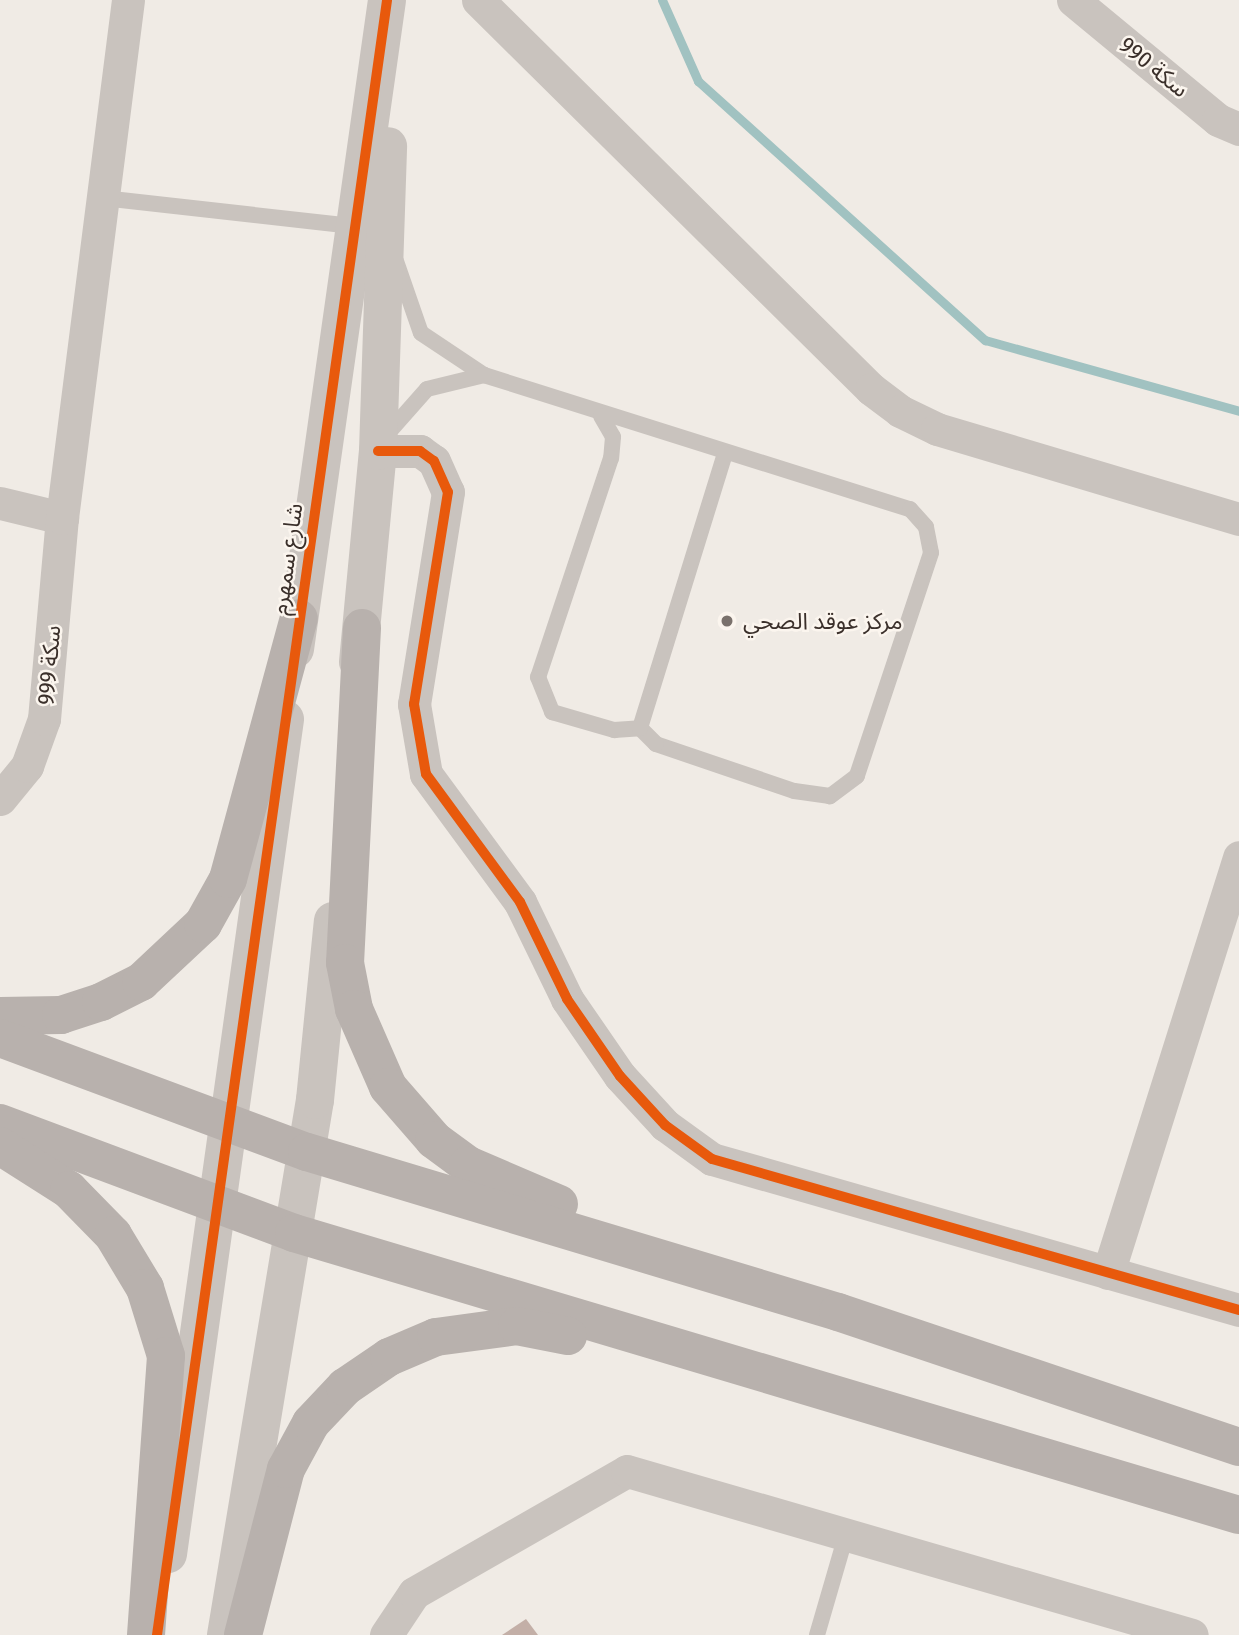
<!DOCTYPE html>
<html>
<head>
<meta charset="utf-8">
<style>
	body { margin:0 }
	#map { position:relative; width:1239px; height:1635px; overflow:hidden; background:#f0ebe5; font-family:"Fira Sans Condensed","Noto Sans Arabic",sans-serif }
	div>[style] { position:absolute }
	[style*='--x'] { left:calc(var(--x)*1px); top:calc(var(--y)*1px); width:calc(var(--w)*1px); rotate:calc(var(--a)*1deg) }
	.stream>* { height:9px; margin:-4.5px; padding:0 4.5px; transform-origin:4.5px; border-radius:4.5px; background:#a1c2c1 }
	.building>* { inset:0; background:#c3afa7 }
	.service>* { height:16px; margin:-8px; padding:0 8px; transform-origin:8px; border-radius:8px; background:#c9c3be }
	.minor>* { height:33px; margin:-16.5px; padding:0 16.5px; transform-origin:16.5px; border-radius:16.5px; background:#c9c3be }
	.tertiary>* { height:38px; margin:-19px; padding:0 19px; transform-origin:19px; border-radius:19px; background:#c9c3be }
	.primary>* { height:38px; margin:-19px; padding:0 19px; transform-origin:19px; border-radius:19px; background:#b8b1ad }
	.cycleway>* { height:10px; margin:-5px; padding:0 5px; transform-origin:5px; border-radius:5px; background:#e8590c }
	.dots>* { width:19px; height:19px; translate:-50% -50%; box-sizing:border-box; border:4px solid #fbf5ee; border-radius:50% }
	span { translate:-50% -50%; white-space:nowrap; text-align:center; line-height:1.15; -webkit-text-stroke:5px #fbf5ee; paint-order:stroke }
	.street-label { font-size:23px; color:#3b302b }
	.poi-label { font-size:23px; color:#3b302b }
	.left { translate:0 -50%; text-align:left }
</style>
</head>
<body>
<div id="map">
	<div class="stream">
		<div style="--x:662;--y:0;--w:89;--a:66"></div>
		<div style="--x:698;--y:81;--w:387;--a:42.1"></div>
		<div style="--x:985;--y:340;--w:264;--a:15.6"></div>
	</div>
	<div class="building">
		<div style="clip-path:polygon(526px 1619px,538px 1635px,502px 1635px)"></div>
	</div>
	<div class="service">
		<div style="--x:103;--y:198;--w:253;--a:6.4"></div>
		<div style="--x:396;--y:261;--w:76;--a:70.9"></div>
		<div style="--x:421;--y:333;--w:76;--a:33.7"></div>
		<div style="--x:484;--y:375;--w:447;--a:17.5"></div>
		<div style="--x:910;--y:509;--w:24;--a:48"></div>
		<div style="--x:926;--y:527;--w:26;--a:79"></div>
		<div style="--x:931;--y:553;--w:235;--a:108.4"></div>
		<div style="--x:857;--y:776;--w:34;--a:143"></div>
		<div style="--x:830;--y:796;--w:36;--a:-172"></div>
		<div style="--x:794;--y:791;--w:146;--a:-161.2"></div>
		<div style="--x:656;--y:744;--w:23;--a:-135"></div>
		<div style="--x:601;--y:416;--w:24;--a:60"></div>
		<div style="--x:613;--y:437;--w:21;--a:95"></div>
		<div style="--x:611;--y:458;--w:231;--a:108.4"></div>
		<div style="--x:538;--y:677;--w:38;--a:68"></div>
		<div style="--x:552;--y:712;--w:65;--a:16.2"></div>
		<div style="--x:614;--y:730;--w:26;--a:-4"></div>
		<div style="--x:640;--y:728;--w:287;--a:-72.8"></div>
		<div style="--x:389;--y:432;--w:57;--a:-48.5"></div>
		<div style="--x:427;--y:389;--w:59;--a:-13.8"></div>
		<div style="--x:817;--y:1635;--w:104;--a:-73.8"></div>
	</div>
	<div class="minor">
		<div style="--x:478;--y:0;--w:553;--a:44.71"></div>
		<div style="--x:871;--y:389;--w:36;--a:37"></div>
		<div style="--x:900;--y:411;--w:41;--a:25.9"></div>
		<div style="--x:937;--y:429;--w:315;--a:16.6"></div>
		<div style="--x:1073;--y:0;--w:188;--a:39.6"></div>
		<div style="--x:1218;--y:120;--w:23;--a:23"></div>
		<div style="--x:378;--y:451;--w:42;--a:0"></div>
		<div style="--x:420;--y:451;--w:17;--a:36"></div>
		<div style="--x:434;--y:461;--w:34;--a:66"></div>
		<div style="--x:448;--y:492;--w:215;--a:99.1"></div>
		<div style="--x:414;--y:704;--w:71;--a:80.3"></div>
		<div style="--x:426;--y:774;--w:159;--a:53.7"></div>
		<div style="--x:520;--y:902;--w:108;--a:64.1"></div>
		<div style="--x:567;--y:999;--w:93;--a:55.5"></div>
		<div style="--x:620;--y:1076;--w:67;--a:47.4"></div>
		<div style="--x:665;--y:1125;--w:58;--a:35.9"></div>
		<div style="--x:712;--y:1159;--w:548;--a:15.99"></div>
		<div style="--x:0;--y:503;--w:64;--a:13.6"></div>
		<div style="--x:0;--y:799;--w:43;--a:-50.7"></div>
		<div style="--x:27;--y:766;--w:50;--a:-70.1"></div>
		<div style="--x:44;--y:719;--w:202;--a:-84.9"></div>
		<div style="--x:62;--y:518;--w:522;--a:-82.74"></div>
		<div style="--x:1108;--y:1273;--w:436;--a:-72.5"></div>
		<div style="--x:386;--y:1635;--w:50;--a:-56.3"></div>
		<div style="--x:414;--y:1593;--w:245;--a:-29.8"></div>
		<div style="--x:627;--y:1471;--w:588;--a:16.19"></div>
	</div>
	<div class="tertiary">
		<div style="--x:295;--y:649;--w:655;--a:-81.93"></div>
		<div style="--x:358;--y:662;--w:212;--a:-84.6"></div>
		<div style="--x:378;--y:451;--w:305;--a:-88.1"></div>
		<div style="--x:168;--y:1554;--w:843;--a:-82.02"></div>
		<div style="--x:226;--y:1635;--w:542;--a:-80.56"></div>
		<div style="--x:315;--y:1100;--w:180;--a:-84.3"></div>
	</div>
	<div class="primary">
		<div style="--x:362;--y:628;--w:335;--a:92.9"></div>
		<div style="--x:345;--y:963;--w:47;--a:78.9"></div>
		<div style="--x:354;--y:1009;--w:85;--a:66.4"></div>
		<div style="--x:388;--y:1087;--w:70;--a:49"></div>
		<div style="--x:434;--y:1140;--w:42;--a:36.3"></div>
		<div style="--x:468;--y:1165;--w:99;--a:23.2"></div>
		<div style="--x:0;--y:1016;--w:61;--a:-0.9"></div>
		<div style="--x:61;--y:1015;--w:42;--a:-18"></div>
		<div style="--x:101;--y:1002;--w:45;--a:-26.6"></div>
		<div style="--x:141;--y:982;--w:85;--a:-43.1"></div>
		<div style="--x:203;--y:924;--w:51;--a:-60.9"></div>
		<div style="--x:228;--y:879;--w:270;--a:-74.8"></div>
		<div style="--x:0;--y:1038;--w:327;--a:20.4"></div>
		<div style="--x:307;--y:1152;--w:555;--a:16.77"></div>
		<div style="--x:838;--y:1312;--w:423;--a:18.6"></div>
		<div style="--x:0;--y:1123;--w:314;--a:20.5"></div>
		<div style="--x:294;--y:1233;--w:986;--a:16.62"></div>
		<div style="--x:0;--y:1146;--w:82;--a:32.5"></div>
		<div style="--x:69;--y:1190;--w:63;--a:45.6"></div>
		<div style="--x:113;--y:1235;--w:62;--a:58.9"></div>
		<div style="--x:145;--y:1288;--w:71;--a:72.8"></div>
		<div style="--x:166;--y:1356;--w:280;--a:94.1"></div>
		<div style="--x:243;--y:1635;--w:171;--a:-75.5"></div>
		<div style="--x:286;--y:1469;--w:52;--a:-61.5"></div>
		<div style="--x:311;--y:1423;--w:50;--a:-46.6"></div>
		<div style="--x:345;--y:1387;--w:53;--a:-34.3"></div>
		<div style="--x:389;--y:1357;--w:51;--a:-23.1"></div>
		<div style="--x:436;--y:1337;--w:82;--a:-7.7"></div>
		<div style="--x:517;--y:1326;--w:52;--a:11.1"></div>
	</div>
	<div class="cycleway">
		<div style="--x:378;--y:451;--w:42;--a:0"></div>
		<div style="--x:420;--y:451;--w:17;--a:36"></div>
		<div style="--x:434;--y:461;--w:34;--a:66"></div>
		<div style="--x:448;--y:492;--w:215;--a:99.1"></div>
		<div style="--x:414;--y:704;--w:71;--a:80.3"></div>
		<div style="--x:426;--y:774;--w:159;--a:53.7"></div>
		<div style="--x:520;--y:902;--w:108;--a:64.1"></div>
		<div style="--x:567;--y:999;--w:93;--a:55.5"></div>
		<div style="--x:620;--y:1076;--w:67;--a:47.4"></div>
		<div style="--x:665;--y:1125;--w:58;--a:35.9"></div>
		<div style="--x:712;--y:1159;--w:548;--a:15.99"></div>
		<div style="--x:157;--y:1635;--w:1651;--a:-81.99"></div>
	</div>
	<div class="dots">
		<div style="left:727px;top:621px;background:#7a716c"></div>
	</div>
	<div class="street-label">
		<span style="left:1154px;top:67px;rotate:39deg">سكة 990</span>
		<span style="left:287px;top:559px;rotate:-82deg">شارع سمهرم</span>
		<span style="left:49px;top:665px;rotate:-85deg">سكة 999</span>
	</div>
	<div class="poi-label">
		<span class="left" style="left:743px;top:621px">مركز عوقد الصحي</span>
	</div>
</div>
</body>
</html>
